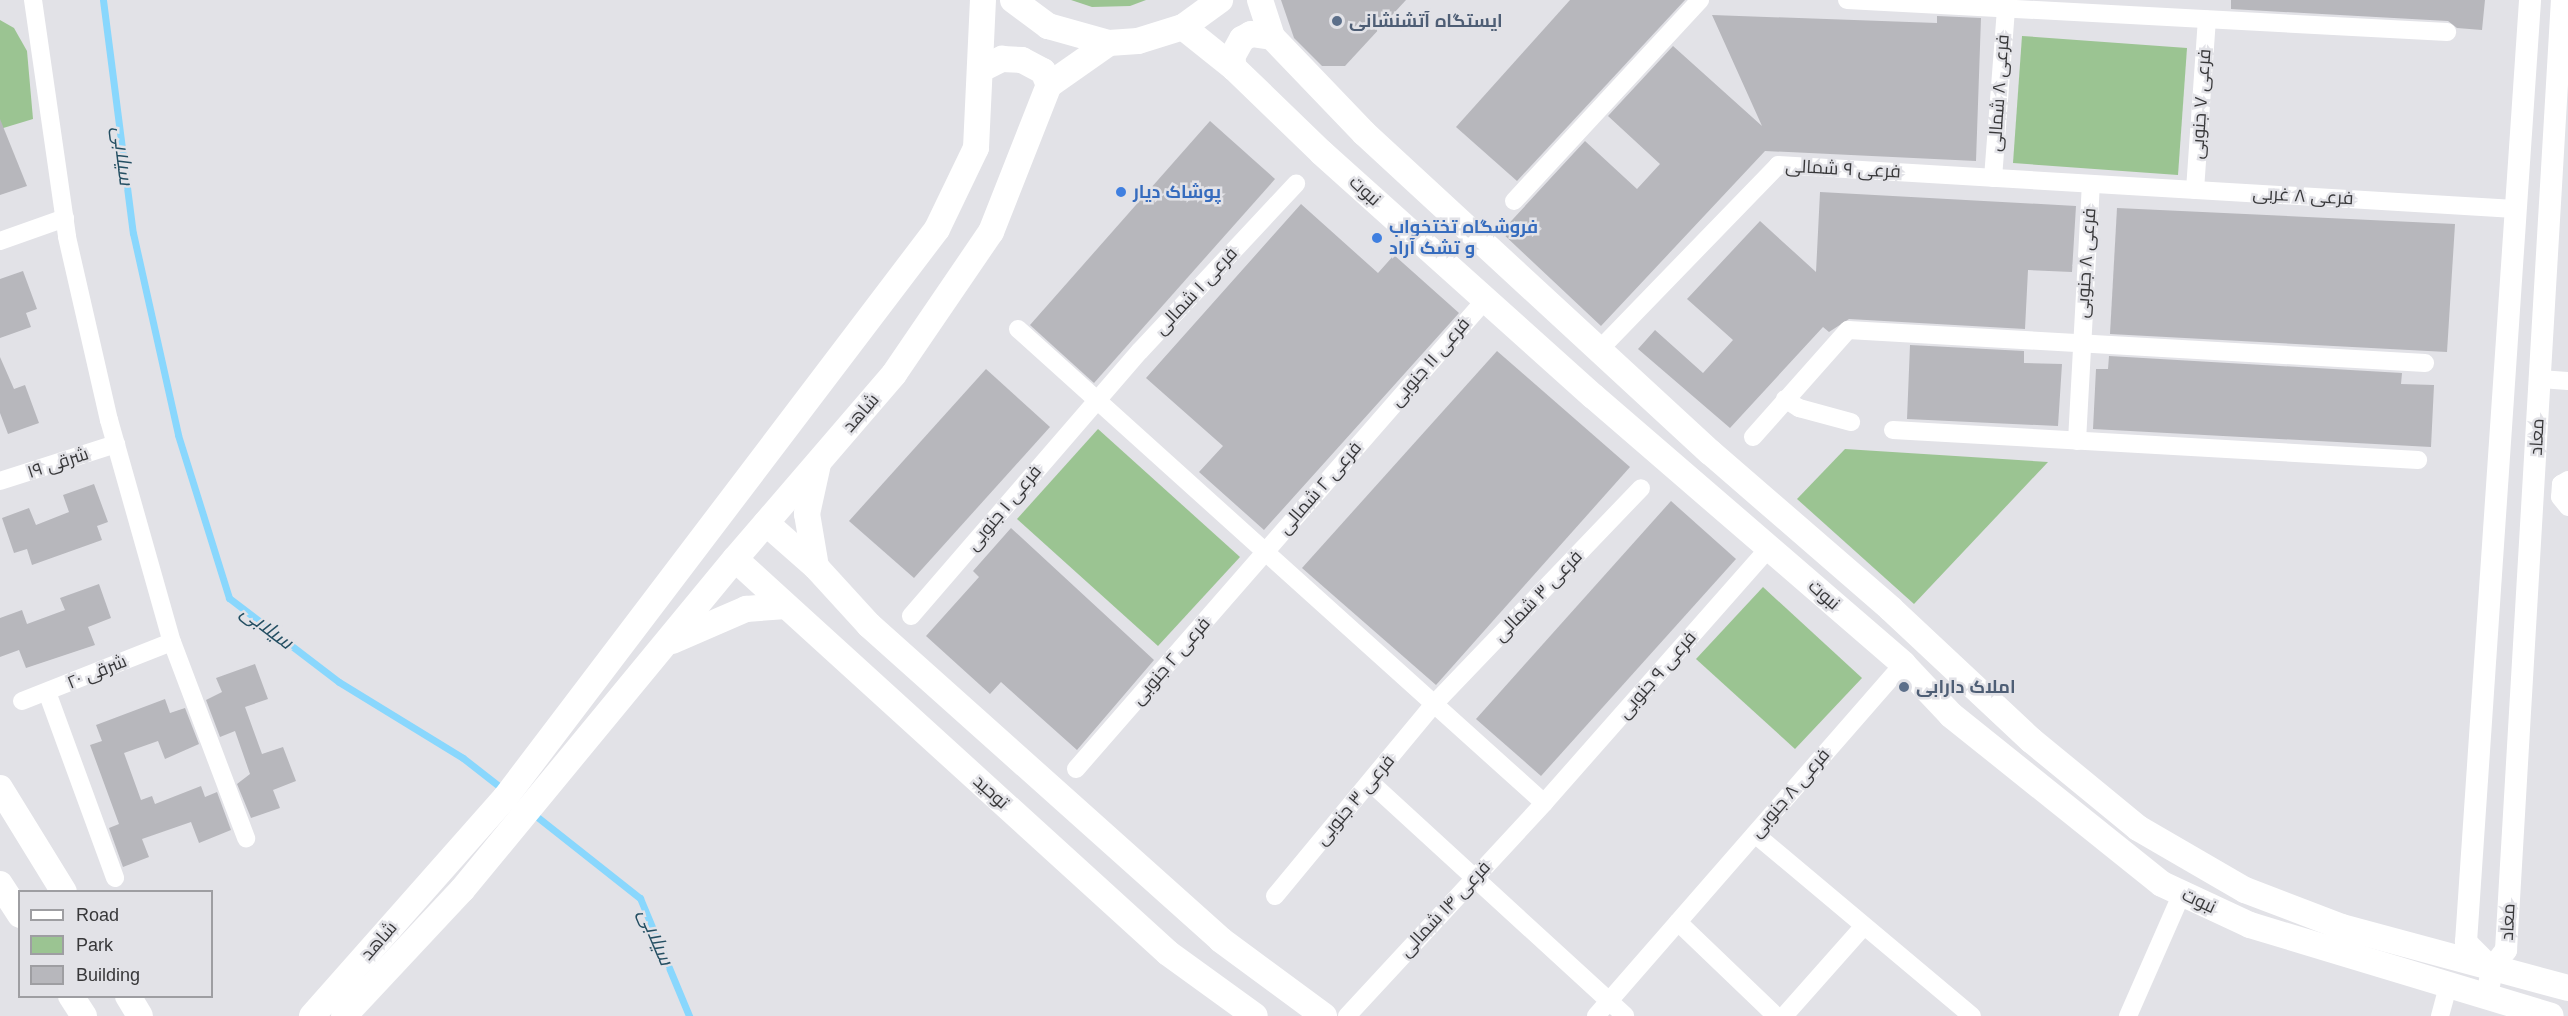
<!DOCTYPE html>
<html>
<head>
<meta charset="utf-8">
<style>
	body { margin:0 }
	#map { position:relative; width:2568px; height:1016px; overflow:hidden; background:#e2e2e7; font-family:Arial,Cairo,sans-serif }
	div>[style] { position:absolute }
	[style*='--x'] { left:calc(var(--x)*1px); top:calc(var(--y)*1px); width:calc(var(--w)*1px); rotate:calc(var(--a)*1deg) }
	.green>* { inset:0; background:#9bc492 }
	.stream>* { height:7px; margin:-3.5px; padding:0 3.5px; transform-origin:3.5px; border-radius:3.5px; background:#89d7fd }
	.building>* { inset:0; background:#b7b7bc }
	.minor>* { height:18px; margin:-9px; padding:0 9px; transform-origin:9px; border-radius:9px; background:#fff }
	.tertiary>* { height:22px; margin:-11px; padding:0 11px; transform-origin:11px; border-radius:11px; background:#fff }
	.secondary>* { height:26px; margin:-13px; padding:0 13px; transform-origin:13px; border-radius:13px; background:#fff }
	.dots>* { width:16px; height:16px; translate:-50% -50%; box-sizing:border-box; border:3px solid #e2e2e7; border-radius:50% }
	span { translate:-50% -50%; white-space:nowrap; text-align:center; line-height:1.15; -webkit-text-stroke:5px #e2e2e7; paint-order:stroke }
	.service-label { font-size:18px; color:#4e5e75; font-weight:700 }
	.left { translate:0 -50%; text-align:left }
	.street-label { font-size:18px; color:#38383a }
	.shop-label { font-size:18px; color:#366cbe; font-weight:700 }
	.water-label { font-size:20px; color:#234e62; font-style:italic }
	.legend { position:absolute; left:18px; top:890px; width:195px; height:108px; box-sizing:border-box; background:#e2e2e7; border:2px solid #9e9ea2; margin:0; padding:8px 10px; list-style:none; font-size:18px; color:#38383a }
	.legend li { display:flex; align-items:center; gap:12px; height:30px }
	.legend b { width:30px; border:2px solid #9e9ea2 }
</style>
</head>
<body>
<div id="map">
	<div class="green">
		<div style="clip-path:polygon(1071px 0,1146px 0,1130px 6px,1092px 7px)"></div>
		<div style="clip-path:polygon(0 20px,14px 28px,27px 51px,33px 119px,0 129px)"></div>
		<div style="clip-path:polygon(2022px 36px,2187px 48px,2178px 175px,2013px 163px)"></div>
		<div style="clip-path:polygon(1098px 429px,1240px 557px,1158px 646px,1017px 519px)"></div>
		<div style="clip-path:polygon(1845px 449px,2048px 462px,1914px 604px,1797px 499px)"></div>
		<div style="clip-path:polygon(1763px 587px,1862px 678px,1795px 749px,1696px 659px)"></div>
	</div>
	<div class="stream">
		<div style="--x:103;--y:0;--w:235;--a:82.7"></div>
		<div style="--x:133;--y:233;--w:207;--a:77.4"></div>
		<div style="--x:178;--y:435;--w:171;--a:72.6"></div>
		<div style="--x:229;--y:598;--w:138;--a:37.4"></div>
		<div style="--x:339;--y:682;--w:145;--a:31.5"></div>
		<div style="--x:463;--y:758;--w:52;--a:38"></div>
		<div style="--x:531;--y:812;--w:139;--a:38.3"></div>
		<div style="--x:640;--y:898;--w:128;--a:67.4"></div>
	</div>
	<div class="building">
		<div style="clip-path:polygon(1281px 0,1406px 0,1345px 66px,1322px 66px,1294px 38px)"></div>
		<div style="clip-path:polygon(1570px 0,1685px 0,1517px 181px,1456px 127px)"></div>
		<div style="clip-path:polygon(2231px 0,2485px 0,2482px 30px,2457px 28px,2448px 21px,2231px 9px)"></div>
		<div style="clip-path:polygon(1712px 15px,1937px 23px,1937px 16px,1981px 18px,1976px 161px,1765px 151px,1601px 326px,1501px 232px,1585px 141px,1637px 189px,1660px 164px,1608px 116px,1673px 46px,1762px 126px)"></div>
		<div style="clip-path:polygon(0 119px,27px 186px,0 195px)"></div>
		<div style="clip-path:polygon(1210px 121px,1275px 179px,1094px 383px,1030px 325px)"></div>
		<div style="clip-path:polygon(1820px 192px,2076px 206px,2072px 272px,2028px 270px,2025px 329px,1849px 319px,1829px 332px,1823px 327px,1730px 428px,1638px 349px,1655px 330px,1703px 373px,1733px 340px,1687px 299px,1760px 221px,1816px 272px)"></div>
		<div style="clip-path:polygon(1301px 204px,1378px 273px,1394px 255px,1459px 313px,1264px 530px,1199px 472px,1223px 446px,1146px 378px)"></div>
		<div style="clip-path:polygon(2117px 208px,2455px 224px,2447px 352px,2110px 334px)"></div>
		<div style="clip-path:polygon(23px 271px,37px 309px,26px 313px,31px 327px,0 338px,0 279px)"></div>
		<div style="clip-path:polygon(1910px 345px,2024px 351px,2024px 363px,2062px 364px,2058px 426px,1907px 419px)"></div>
		<div style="clip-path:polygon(1497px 351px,1630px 467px,1436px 685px,1302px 568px)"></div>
		<div style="clip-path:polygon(2109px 356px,2402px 373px,2401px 384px,2434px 385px,2431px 447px,2093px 429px,2096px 369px,2108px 369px)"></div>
		<div style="clip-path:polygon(0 357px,14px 389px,25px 385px,39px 423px,8px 434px,0 413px)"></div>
		<div style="clip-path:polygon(986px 369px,1050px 427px,914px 578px,849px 521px)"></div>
		<div style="clip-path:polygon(94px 484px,108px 522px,97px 526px,102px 540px,32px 565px,27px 549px,14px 553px,2px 518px,29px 508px,36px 525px,69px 512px,63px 495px)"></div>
		<div style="clip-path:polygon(1671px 501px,1736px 559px,1541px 776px,1476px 719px)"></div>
		<div style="clip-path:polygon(1011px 528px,1154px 660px,1077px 750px,1001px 682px,990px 694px,926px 636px,979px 577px,973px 571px)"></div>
		<div style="clip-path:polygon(99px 584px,111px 618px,88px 627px,95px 645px,26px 668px,19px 650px,0 657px,0 618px,22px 610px,27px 624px,65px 610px,60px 598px)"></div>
		<div style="clip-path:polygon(255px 664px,268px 699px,245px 707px,262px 754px,283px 747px,296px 781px,273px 790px,280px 808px,251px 818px,237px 784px,250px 774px,235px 731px,220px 737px,206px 700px,222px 692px,216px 678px)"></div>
		<div style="clip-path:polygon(165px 699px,170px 713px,185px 708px,199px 744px,165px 759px,158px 741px,124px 753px,141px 800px,152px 796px,155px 804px,201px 786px,205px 797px,217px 792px,231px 830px,199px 843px,191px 822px,142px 839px,149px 857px,123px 867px,109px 828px,119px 824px,90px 745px,102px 741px,96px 725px)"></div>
	</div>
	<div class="minor">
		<div style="--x:33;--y:0;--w:239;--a:81.8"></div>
		<div style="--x:67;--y:237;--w:188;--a:77.1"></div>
		<div style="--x:109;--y:420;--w:231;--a:74.2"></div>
		<div style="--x:172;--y:642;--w:210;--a:69.3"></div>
		<div style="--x:1847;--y:0;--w:601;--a:3.05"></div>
		<div style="--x:1993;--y:178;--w:170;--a:-85.6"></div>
		<div style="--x:2195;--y:190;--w:171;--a:-86"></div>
		<div style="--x:1514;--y:201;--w:274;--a:-47.2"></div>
		<div style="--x:0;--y:241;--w:69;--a:-19.5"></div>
		<div style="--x:1018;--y:329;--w:708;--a:42.02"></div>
		<div style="--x:1600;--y:349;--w:256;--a:-45.9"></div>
		<div style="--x:1778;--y:165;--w:738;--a:3.42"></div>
		<div style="--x:2540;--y:379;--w:28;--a:4"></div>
		<div style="--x:1785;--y:399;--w:17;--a:33"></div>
		<div style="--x:1799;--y:408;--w:54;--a:15.1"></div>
		<div style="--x:1893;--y:430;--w:526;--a:3.27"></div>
		<div style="--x:1753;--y:437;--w:143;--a:-48.4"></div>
		<div style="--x:1848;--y:330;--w:578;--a:3.27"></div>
		<div style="--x:2077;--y:441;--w:257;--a:-86.9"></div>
		<div style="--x:2568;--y:480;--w:8;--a:150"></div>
		<div style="--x:2561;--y:484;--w:13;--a:94"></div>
		<div style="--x:2560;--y:497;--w:13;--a:51"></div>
		<div style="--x:0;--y:481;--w:122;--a:-17.7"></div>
		<div style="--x:911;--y:616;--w:350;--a:-49.2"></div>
		<div style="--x:1140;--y:351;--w:229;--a:-47"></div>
		<div style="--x:47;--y:692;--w:198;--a:69.9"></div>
		<div style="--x:22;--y:701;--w:161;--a:-21.5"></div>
		<div style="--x:1076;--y:769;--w:622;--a:-48.91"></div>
		<div style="--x:1370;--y:782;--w:346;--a:42.5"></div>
		<div style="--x:1755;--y:834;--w:283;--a:40"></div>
		<div style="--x:1275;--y:896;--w:249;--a:-50.4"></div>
		<div style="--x:1434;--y:704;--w:299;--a:-46.2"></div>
		<div style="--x:1678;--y:922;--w:136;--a:43.8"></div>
		<div style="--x:1347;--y:1016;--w:290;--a:-47.2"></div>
		<div style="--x:1544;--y:803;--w:340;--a:-48.6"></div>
		<div style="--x:1596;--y:1016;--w:467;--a:-48.9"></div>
		<div style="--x:1784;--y:1016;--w:119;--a:-48.4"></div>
		<div style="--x:2128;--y:1016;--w:134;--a:-66.3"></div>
		<div style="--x:2440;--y:1016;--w:31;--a:-75"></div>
	</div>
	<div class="tertiary">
		<div style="--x:2492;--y:968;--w:37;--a:-135"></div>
		<div style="--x:2466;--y:942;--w:944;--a:-86.11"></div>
		<div style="--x:2487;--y:997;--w:29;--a:-80"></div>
		<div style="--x:2492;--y:968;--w:23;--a:-52"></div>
		<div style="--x:2506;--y:950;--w:952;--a:-86.63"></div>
	</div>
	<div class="secondary">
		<div style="--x:1013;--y:0;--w:44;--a:36.6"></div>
		<div style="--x:1048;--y:26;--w:63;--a:15.6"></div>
		<div style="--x:1109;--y:43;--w:29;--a:-4"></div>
		<div style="--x:1138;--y:41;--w:47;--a:-17.3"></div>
		<div style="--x:1183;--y:27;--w:46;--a:-36.1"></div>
		<div style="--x:1260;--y:0;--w:39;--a:72"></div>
		<div style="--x:1272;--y:37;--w:133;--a:46.2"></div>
		<div style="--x:1364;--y:133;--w:471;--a:42.7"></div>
		<div style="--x:1710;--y:452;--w:240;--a:40.9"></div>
		<div style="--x:1891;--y:609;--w:192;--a:43.1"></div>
		<div style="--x:2031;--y:740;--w:139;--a:39.4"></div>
		<div style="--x:2138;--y:828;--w:124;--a:30.1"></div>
		<div style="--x:2245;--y:890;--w:104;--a:20.9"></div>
		<div style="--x:2342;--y:927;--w:234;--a:15.1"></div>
		<div style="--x:1183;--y:27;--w:65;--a:38.8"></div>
		<div style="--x:1234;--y:68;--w:122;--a:44"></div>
		<div style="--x:1322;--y:153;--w:364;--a:41.9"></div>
		<div style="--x:1593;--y:396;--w:410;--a:40.8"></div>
		<div style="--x:1903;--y:664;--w:70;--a:46.7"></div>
		<div style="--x:1951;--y:715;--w:270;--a:38.7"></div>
		<div style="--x:2162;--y:884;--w:97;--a:25"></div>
		<div style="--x:2250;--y:925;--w:314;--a:16.8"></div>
		<div style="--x:1234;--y:68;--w:11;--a:-100"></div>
		<div style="--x:1232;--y:57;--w:21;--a:-61"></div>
		<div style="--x:1242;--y:39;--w:10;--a:-29"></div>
		<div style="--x:1251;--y:34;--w:21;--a:8"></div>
		<div style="--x:980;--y:70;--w:25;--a:-27"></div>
		<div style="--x:1002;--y:59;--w:20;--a:3"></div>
		<div style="--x:1022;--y:60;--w:24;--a:28"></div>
		<div style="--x:1043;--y:71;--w:15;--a:67"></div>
		<div style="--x:766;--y:523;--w:67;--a:41.3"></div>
		<div style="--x:816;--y:567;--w:79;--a:47.6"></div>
		<div style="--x:869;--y:625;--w:472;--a:41.8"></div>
		<div style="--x:1221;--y:940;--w:128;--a:36.4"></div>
		<div style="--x:735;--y:559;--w:585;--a:42.3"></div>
		<div style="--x:1168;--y:953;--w:107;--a:35.9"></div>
		<div style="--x:816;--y:567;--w:54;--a:-99.6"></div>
		<div style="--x:807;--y:514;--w:51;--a:-77.6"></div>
		<div style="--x:672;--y:641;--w:81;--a:-23.4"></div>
		<div style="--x:746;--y:609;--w:40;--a:-4.3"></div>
		<div style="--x:0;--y:788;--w:122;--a:58.4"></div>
		<div style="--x:0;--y:884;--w:37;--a:57"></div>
		<div style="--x:71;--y:996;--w:24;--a:57"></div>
		<div style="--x:128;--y:996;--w:23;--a:59"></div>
		<div style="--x:312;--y:1016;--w:291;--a:-48.5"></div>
		<div style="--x:505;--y:798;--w:714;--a:-52.79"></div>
		<div style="--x:937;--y:229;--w:90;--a:-64.3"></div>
		<div style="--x:976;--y:148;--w:148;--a:-87.3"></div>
		<div style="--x:344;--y:1016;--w:173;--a:-46.9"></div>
		<div style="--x:462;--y:890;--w:429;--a:-50.5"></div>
		<div style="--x:735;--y:559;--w:244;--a:-49.3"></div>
		<div style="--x:894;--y:374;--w:172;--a:-55.7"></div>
		<div style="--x:991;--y:232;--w:158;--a:-68.5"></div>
		<div style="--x:1049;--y:85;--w:73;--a:-35"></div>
	</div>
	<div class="dots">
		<div style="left:1337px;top:21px;background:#5c6f8a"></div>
		<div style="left:1121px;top:192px;background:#3f7fe0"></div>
		<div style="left:1377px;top:238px;background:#3f7fe0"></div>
		<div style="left:1904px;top:687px;background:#5c6f8a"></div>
	</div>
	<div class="service-label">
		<span class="left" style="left:1349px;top:21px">ایستگاه آتشنشانی</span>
		<span class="left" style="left:1916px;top:687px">املاک دارابی</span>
	</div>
	<div class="street-label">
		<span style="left:1999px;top:93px;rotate:-86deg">فرعی ۸ شمالی</span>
		<span style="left:2201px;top:104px;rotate:-86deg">فرعی ۷ جنوبی</span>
		<span style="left:1843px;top:169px;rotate:3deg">فرعی ۹ شمالی</span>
		<span style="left:1365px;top:191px;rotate:42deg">نبوت</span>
		<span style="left:2303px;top:196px;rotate:3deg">فرعی ۸ غربی</span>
		<span style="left:2086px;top:263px;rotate:-86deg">فرعی ۸ جنوبی</span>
		<span style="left:1196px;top:291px;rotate:-47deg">فرعی ۱ شمالی</span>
		<span style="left:1430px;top:362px;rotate:-49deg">فرعی ۱۱ جنوبی</span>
		<span style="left:861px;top:413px;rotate:-49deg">شاهد</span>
		<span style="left:2537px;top:437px;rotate:-87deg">معاد</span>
		<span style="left:58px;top:463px;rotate:-18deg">۱۹ شرقی</span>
		<span style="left:1320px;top:488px;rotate:-49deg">فرعی ۲ شمالی</span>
		<span style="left:1004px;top:508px;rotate:-50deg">فرعی ۱ جنوبی</span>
		<span style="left:1824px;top:595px;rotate:41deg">نبوت</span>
		<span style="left:1538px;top:596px;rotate:-46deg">فرعی ۳ شمالی</span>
		<span style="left:1171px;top:661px;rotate:-49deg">فرعی ۲ جنوبی</span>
		<span style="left:97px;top:672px;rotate:-22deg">۲۰ شرقی</span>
		<span style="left:1657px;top:675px;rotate:-49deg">فرعی ۹ جنوبی</span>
		<span style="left:991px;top:792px;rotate:42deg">توحید</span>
		<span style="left:1790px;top:793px;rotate:-49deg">فرعی ۸ جنوبی</span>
		<span style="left:1355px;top:800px;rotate:-50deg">فرعی ۳ جنوبی</span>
		<span style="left:2199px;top:901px;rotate:25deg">نبوت</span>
		<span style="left:1445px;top:909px;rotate:-47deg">فرعی ۱۴ شمالی</span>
		<span style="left:2508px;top:922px;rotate:-87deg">معاد</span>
		<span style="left:379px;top:941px;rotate:-49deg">شاهد</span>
	</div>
	<div class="shop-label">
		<span class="left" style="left:1133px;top:192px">پوشاک دیار</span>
		<span class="left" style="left:1389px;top:238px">فروشگاه تختخواب<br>و تشک آراد</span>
	</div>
	<div class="water-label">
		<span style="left:123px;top:156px;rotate:83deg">سیلابی</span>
		<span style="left:267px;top:627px;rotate:37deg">سیلابی</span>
		<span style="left:656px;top:937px;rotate:67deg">سیلابی</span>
	</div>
	<ul class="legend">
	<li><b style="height:8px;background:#fff"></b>Road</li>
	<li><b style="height:16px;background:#9bc492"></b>Park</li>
	<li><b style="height:16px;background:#b7b7bc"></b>Building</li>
	</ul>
</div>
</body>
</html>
